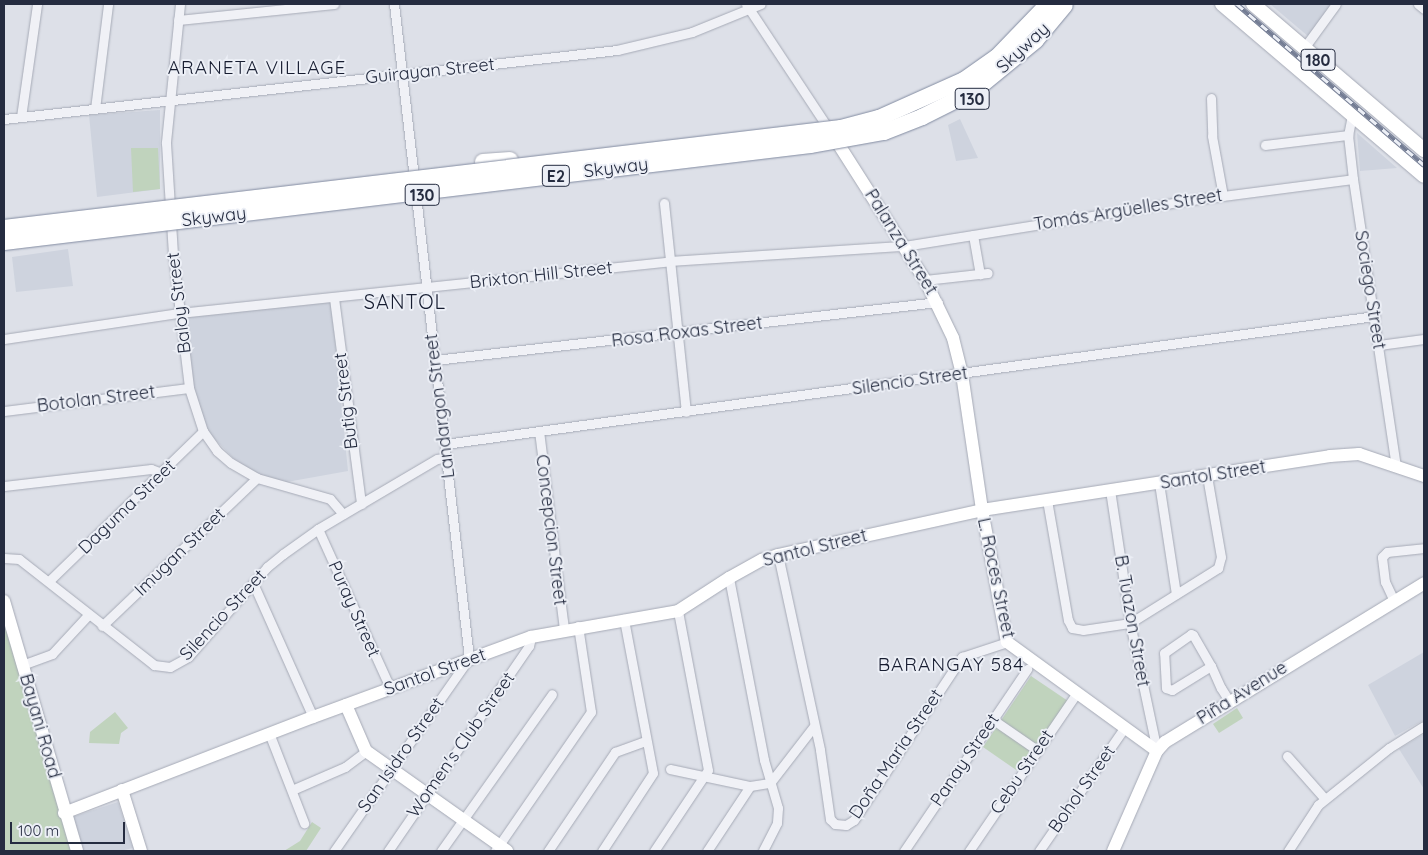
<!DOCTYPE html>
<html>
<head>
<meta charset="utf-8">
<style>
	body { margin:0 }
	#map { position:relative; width:1428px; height:855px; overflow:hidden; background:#dde0e8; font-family:Quicksand,sans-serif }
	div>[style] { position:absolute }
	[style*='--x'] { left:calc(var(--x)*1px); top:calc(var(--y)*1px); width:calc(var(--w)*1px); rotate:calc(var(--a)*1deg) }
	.built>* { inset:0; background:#ced3de }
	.green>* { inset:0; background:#c0d3bd }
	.roads { filter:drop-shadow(0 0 1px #a6aab6) drop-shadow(0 0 1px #a6aab6) }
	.street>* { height:9px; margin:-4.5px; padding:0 4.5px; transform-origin:4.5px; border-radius:4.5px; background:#f0f1f6 }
	.secondary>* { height:12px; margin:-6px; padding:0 6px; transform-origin:6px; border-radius:6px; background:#fff }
	.primary>* { height:14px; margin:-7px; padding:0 7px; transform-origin:7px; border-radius:7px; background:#fff }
	.highway>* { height:16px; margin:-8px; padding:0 8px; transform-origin:8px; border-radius:8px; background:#fff }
	.rail>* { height:4.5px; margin-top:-2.25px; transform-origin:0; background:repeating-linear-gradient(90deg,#eceff6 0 8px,#747d94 0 16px); box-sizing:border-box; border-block:1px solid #747d94 }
	.bridges { filter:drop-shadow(0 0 1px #828ba1) drop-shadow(0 0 1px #828ba1) }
	.highway-bridge>* { height:16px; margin:-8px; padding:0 8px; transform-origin:8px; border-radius:8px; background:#fff }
	span { translate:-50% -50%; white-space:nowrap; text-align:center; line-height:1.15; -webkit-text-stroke:4px #eceff6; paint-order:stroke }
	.shield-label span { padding:1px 4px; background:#eceff6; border:1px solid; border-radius:4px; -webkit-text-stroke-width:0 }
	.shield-label { font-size:16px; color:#252c40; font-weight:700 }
	.street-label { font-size:18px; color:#252c40 }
	.neighbourhood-label { font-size:19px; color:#171d31; letter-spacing:1px }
	.quarter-label { font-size:20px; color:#171d31; letter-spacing:1px }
	.frame { position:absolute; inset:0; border:5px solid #252c40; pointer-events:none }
	.scale { position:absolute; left:10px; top:822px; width:115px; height:22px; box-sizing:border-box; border:2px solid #252c40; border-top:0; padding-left:6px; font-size:15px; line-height:18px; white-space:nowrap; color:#252c40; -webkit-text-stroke:4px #eceff6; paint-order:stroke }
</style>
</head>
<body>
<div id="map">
	<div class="built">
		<div style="clip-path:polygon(1270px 4px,1333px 4px,1309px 37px)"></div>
		<div style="clip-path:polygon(160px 110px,160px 189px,97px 197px,89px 115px)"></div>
		<div style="clip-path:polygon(960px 119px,978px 158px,956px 161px,948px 125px)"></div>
		<div style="clip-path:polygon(1357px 133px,1397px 168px,1360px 171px)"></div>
		<div style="clip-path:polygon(68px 249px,73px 286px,16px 292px,12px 257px)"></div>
		<div style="clip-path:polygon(331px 301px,348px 471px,281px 483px,253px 472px,234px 459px,206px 430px,191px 384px,185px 315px)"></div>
		<div style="clip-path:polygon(1424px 652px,1424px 720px,1395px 736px,1368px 685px)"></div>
		<div style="clip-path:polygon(1424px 734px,1424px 789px,1399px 749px)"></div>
		<div style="clip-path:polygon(118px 802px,133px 848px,120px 851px,83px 851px,72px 817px)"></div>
	</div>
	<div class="green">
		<div style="clip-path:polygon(131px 148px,158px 148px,160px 189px,133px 192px)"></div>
		<div style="clip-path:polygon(4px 613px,71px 851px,4px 851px)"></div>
		<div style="clip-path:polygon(1031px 676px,1068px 701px,1019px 772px,983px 747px)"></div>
		<div style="clip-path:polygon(1237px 708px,1243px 718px,1219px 733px,1213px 724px)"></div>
		<div style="clip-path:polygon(115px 712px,128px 728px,121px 733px,119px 744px,89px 743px,90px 732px)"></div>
		<div style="clip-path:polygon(312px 822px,321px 828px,306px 851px,284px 851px,300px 841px)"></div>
	</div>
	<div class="roads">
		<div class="street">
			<div style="--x:180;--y:4;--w:140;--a:95.8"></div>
			<div style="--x:166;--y:143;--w:112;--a:86.4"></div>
			<div style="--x:173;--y:255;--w:134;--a:83.1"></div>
			<div style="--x:189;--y:388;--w:45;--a:72"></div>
			<div style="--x:203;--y:431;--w:24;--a:55"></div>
			<div style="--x:217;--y:451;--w:18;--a:41"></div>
			<div style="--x:231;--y:463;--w:30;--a:30"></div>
			<div style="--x:257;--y:478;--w:76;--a:16"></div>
			<div style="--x:330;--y:499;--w:20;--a:49"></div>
			<div style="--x:746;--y:4;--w:145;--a:56.5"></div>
			<div style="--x:1418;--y:4;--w:8;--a:40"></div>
			<div style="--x:178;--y:20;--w:157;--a:-5.9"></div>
			<div style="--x:1304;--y:48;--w:54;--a:-54"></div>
			<div style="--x:1211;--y:98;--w:38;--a:88"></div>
			<div style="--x:1212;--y:136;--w:61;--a:79.6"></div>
			<div style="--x:95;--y:109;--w:106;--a:-82.9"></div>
			<div style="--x:1352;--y:115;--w:20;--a:101"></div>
			<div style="--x:1348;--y:135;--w:44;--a:83.5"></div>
			<div style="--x:1353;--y:179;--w:290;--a:81.5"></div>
			<div style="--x:21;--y:117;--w:114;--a:-81.9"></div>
			<div style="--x:4;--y:119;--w:617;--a:-6.42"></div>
			<div style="--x:617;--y:50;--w:77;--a:-13.5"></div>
			<div style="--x:692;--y:32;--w:74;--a:-22.1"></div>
			<div style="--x:1265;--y:145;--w:84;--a:-6.9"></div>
			<div style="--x:664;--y:203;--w:210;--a:84"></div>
			<div style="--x:973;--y:235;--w:40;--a:80"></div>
			<div style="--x:925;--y:280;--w:63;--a:-6.3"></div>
			<div style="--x:334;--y:298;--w:208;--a:82.5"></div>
			<div style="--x:4;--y:339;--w:177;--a:-8.5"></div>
			<div style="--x:179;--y:313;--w:494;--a:-6"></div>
			<div style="--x:670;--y:261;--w:234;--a:-3.7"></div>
			<div style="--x:904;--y:246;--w:292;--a:-9.1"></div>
			<div style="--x:1192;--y:200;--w:162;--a:-7.4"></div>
			<div style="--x:1379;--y:345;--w:45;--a:-7.6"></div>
			<div style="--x:435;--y:360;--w:506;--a:-6.58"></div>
			<div style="--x:4;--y:411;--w:186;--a:-7.1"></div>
			<div style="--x:539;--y:431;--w:200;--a:82.8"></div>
			<div style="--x:445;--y:444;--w:939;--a:-7.84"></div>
			<div style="--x:1159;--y:483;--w:112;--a:81.3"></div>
			<div style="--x:4;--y:486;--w:148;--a:-6.6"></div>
			<div style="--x:151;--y:469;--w:12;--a:20"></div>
			<div style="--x:1110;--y:490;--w:134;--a:81.4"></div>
			<div style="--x:1130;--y:623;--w:131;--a:78.1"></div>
			<div style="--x:1047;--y:500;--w:122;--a:80.1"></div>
			<div style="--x:1068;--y:620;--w:9;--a:63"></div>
			<div style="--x:1072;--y:628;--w:11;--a:10"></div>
			<div style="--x:1083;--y:630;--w:48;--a:-8.5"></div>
			<div style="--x:1130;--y:623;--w:104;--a:-32"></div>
			<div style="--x:1218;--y:568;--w:11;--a:-75"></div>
			<div style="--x:1221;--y:557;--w:82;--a:-99.8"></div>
			<div style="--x:318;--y:529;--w:175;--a:65.6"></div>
			<div style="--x:778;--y:555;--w:199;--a:77.8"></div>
			<div style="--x:820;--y:750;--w:70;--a:81.8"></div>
			<div style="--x:830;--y:819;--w:7;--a:45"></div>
			<div style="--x:835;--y:824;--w:11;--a:5"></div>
			<div style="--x:846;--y:825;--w:9;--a:-32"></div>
			<div style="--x:854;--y:820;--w:196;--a:-56.5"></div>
			<div style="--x:962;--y:657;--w:47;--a:-18.4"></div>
			<div style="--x:4;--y:558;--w:15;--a:4"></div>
			<div style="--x:19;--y:559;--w:172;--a:38.1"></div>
			<div style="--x:154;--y:665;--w:16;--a:7"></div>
			<div style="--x:170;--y:667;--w:21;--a:-29"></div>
			<div style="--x:188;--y:657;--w:120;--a:-48.7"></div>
			<div style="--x:267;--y:567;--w:21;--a:-39"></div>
			<div style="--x:283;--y:554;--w:43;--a:-35.5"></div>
			<div style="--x:318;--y:529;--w:138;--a:-30.5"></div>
			<div style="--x:437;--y:459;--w:10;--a:-11"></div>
			<div style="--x:729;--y:578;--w:185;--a:79.1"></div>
			<div style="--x:764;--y:760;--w:50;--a:73.7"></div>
			<div style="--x:778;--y:808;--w:15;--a:94"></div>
			<div style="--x:777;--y:823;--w:31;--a:117"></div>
			<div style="--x:49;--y:581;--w:215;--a:-44.2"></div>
			<div style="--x:253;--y:583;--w:147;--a:65.9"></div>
			<div style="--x:1394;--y:601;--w:21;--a:-115"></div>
			<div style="--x:1385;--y:582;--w:25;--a:-97"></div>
			<div style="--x:1382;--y:557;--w:7;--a:-45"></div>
			<div style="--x:1387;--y:552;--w:37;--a:-6"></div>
			<div style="--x:102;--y:626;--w:214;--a:-43.7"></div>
			<div style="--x:22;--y:665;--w:32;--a:-20"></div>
			<div style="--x:52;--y:654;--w:54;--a:-47.2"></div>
			<div style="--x:1211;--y:666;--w:46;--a:148.4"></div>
			<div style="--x:1172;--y:690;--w:6;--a:-162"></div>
			<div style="--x:1166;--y:688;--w:35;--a:-93"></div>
			<div style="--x:1164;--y:653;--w:33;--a:-35"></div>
			<div style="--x:1191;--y:634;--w:2;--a:27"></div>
			<div style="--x:1193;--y:635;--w:36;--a:60"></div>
			<div style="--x:1211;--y:666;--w:24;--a:66"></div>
			<div style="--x:1221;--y:688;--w:15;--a:58"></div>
			<div style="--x:992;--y:719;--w:55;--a:34.6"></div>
			<div style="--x:269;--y:733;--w:97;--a:68.7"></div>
			<div style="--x:1287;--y:756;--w:57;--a:48.5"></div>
			<div style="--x:670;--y:769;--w:82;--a:12"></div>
			<div style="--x:750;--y:786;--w:20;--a:-9"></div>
			<div style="--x:770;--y:783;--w:72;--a:-52.3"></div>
			<div style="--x:292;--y:790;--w:58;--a:-23.5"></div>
			<div style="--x:345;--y:767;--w:26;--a:-37"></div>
			<div style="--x:334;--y:851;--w:236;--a:-55"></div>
			<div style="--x:469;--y:658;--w:658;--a:-96.54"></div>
			<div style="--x:388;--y:851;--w:249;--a:-55.5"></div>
			<div style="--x:529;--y:646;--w:9;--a:-77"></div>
			<div style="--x:441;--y:851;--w:192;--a:-54.7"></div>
			<div style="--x:495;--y:851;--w:169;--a:-55.4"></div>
			<div style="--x:591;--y:712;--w:87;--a:-98.6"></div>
			<div style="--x:548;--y:851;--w:120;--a:-55.9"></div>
			<div style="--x:615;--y:752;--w:33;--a:-20"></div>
			<div style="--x:602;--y:851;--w:93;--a:-56.8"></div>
			<div style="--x:653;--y:773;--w:157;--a:-100.7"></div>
			<div style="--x:654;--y:851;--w:97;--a:-56.3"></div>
			<div style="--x:708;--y:770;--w:162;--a:-100.7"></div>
			<div style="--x:707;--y:851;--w:78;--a:-56.5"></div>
			<div style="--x:904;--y:851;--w:220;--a:-55.9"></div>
			<div style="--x:969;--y:851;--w:190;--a:-55.7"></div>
			<div style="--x:1039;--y:851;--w:151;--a:-55.3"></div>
			<div style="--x:1288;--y:851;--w:55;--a:-56.9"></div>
			<div style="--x:1318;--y:805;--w:91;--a:-38.8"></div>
			<div style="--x:1389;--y:748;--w:41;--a:-32.2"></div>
		</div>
		<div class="secondary">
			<div style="--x:832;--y:134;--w:173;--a:57.5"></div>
			<div style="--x:925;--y:280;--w:64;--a:64.2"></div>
			<div style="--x:953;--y:338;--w:37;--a:76"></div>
			<div style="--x:962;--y:374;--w:137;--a:81.6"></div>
			<div style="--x:982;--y:510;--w:134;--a:79.3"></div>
			<div style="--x:1007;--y:642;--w:185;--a:36"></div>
			<div style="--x:4;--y:601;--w:260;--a:73.7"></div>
			<div style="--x:346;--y:705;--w:50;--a:66.5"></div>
			<div style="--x:366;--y:751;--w:173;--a:35.3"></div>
			<div style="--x:122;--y:790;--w:64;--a:72.7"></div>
			<div style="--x:64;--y:813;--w:267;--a:-21.1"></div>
			<div style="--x:313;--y:717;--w:232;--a:-20.2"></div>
			<div style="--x:531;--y:637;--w:149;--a:-10"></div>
			<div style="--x:678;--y:611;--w:61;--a:-32.9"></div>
			<div style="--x:729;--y:578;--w:38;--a:-29"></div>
			<div style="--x:762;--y:560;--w:17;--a:-17"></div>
			<div style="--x:778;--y:555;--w:209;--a:-12.4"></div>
			<div style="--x:982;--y:510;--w:352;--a:-8.8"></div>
			<div style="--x:1330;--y:456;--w:29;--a:-4"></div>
			<div style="--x:1359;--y:454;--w:69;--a:18.7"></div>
			<div style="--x:1113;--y:851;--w:109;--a:-66.3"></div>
			<div style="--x:1157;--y:751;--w:12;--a:-48"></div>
			<div style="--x:1165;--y:742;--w:304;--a:-31.5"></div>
		</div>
		<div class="primary">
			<div style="--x:1222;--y:4;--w:265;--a:40.4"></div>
			<div style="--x:1253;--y:4;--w:225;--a:40.5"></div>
		</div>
		<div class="highway">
			<div style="--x:483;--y:162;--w:27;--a:-4"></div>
		</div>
	</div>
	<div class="rail">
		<div style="--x:1237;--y:4;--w:247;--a:40.7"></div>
	</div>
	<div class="bridges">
		<div class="highway-bridge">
			<div style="--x:4;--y:228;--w:843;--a:-6.81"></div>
			<div style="--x:841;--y:128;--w:39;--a:-15"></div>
			<div style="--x:879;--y:118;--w:93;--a:-24.1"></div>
			<div style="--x:964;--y:80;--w:39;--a:-35"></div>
			<div style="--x:996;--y:58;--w:75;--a:-46.1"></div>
			<div style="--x:4;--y:242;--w:812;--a:-6.86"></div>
			<div style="--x:810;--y:145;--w:75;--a:-10"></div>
			<div style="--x:884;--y:132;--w:41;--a:-21.5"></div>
			<div style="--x:922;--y:117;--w:58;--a:-26.6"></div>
			<div style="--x:974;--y:91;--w:80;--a:-39.4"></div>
			<div style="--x:1036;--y:40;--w:45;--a:-50.4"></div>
		</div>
	</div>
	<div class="shield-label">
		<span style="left:1318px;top:60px">180</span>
		<span style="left:972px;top:99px">130</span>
		<span style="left:556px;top:176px">E2</span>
		<span style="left:422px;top:195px">130</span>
	</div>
	<div class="street-label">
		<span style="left:1023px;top:48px;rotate:-43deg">Skyway</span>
		<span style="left:430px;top:71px;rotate:-6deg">Guirayan Street</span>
		<span style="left:616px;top:168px;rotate:-7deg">Skyway</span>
		<span style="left:1128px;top:210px;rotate:-9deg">Tomás Argüelles Street</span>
		<span style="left:214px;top:217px;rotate:-7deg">Skyway</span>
		<span style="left:901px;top:242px;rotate:58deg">Palanza Street</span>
		<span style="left:541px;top:275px;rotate:-6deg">Brixton Hill Street</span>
		<span style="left:1370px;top:290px;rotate:81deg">Sociego Street</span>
		<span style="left:179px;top:303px;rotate:-97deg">Baloy Street</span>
		<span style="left:687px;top:332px;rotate:-7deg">Rosa Roxas Street</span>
		<span style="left:910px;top:381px;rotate:-8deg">Silencio Street</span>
		<span style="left:96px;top:399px;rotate:-7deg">Botolan Street</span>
		<span style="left:346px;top:401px;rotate:-97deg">Butig Street</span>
		<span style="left:440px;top:406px;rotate:-97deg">Landargon Street</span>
		<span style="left:1213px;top:475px;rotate:-9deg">Santol Street</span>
		<span style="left:127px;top:507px;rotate:-44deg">Daguma Street</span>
		<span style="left:551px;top:530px;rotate:83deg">Concepcion Street</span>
		<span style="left:815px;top:548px;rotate:-14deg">Santol Street</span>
		<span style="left:180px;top:552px;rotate:-44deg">Imugan Street</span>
		<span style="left:996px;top:578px;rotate:78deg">L. Roces Street</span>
		<span style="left:354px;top:609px;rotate:66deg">Puray Street</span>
		<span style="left:223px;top:615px;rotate:-47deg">Silencio Street</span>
		<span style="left:1132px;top:621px;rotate:80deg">B. Tuazon Street</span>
		<span style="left:435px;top:672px;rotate:-20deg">Santol Street</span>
		<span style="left:1242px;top:693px;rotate:-32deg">Piña Avenue</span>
		<span style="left:40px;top:726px;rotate:74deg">Bayani Road</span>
		<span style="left:461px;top:745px;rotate:-55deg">Women's Club Street</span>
		<span style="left:896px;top:754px;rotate:-56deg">Doña Maria Street</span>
		<span style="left:401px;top:755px;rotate:-55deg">San Isidro Street</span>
		<span style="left:965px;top:760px;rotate:-56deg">Panay Street</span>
		<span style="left:1022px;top:772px;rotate:-56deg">Cebu Street</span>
		<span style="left:1082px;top:789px;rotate:-55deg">Bohol Street</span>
	</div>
	<div class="neighbourhood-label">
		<span style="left:257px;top:68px">ARANETA VILLAGE</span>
		<span style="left:951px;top:665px">BARANGAY 584</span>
	</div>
	<div class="quarter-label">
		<span style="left:405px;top:301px">SANTOL</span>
	</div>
	<div class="frame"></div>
	<div class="scale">100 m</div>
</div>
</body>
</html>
